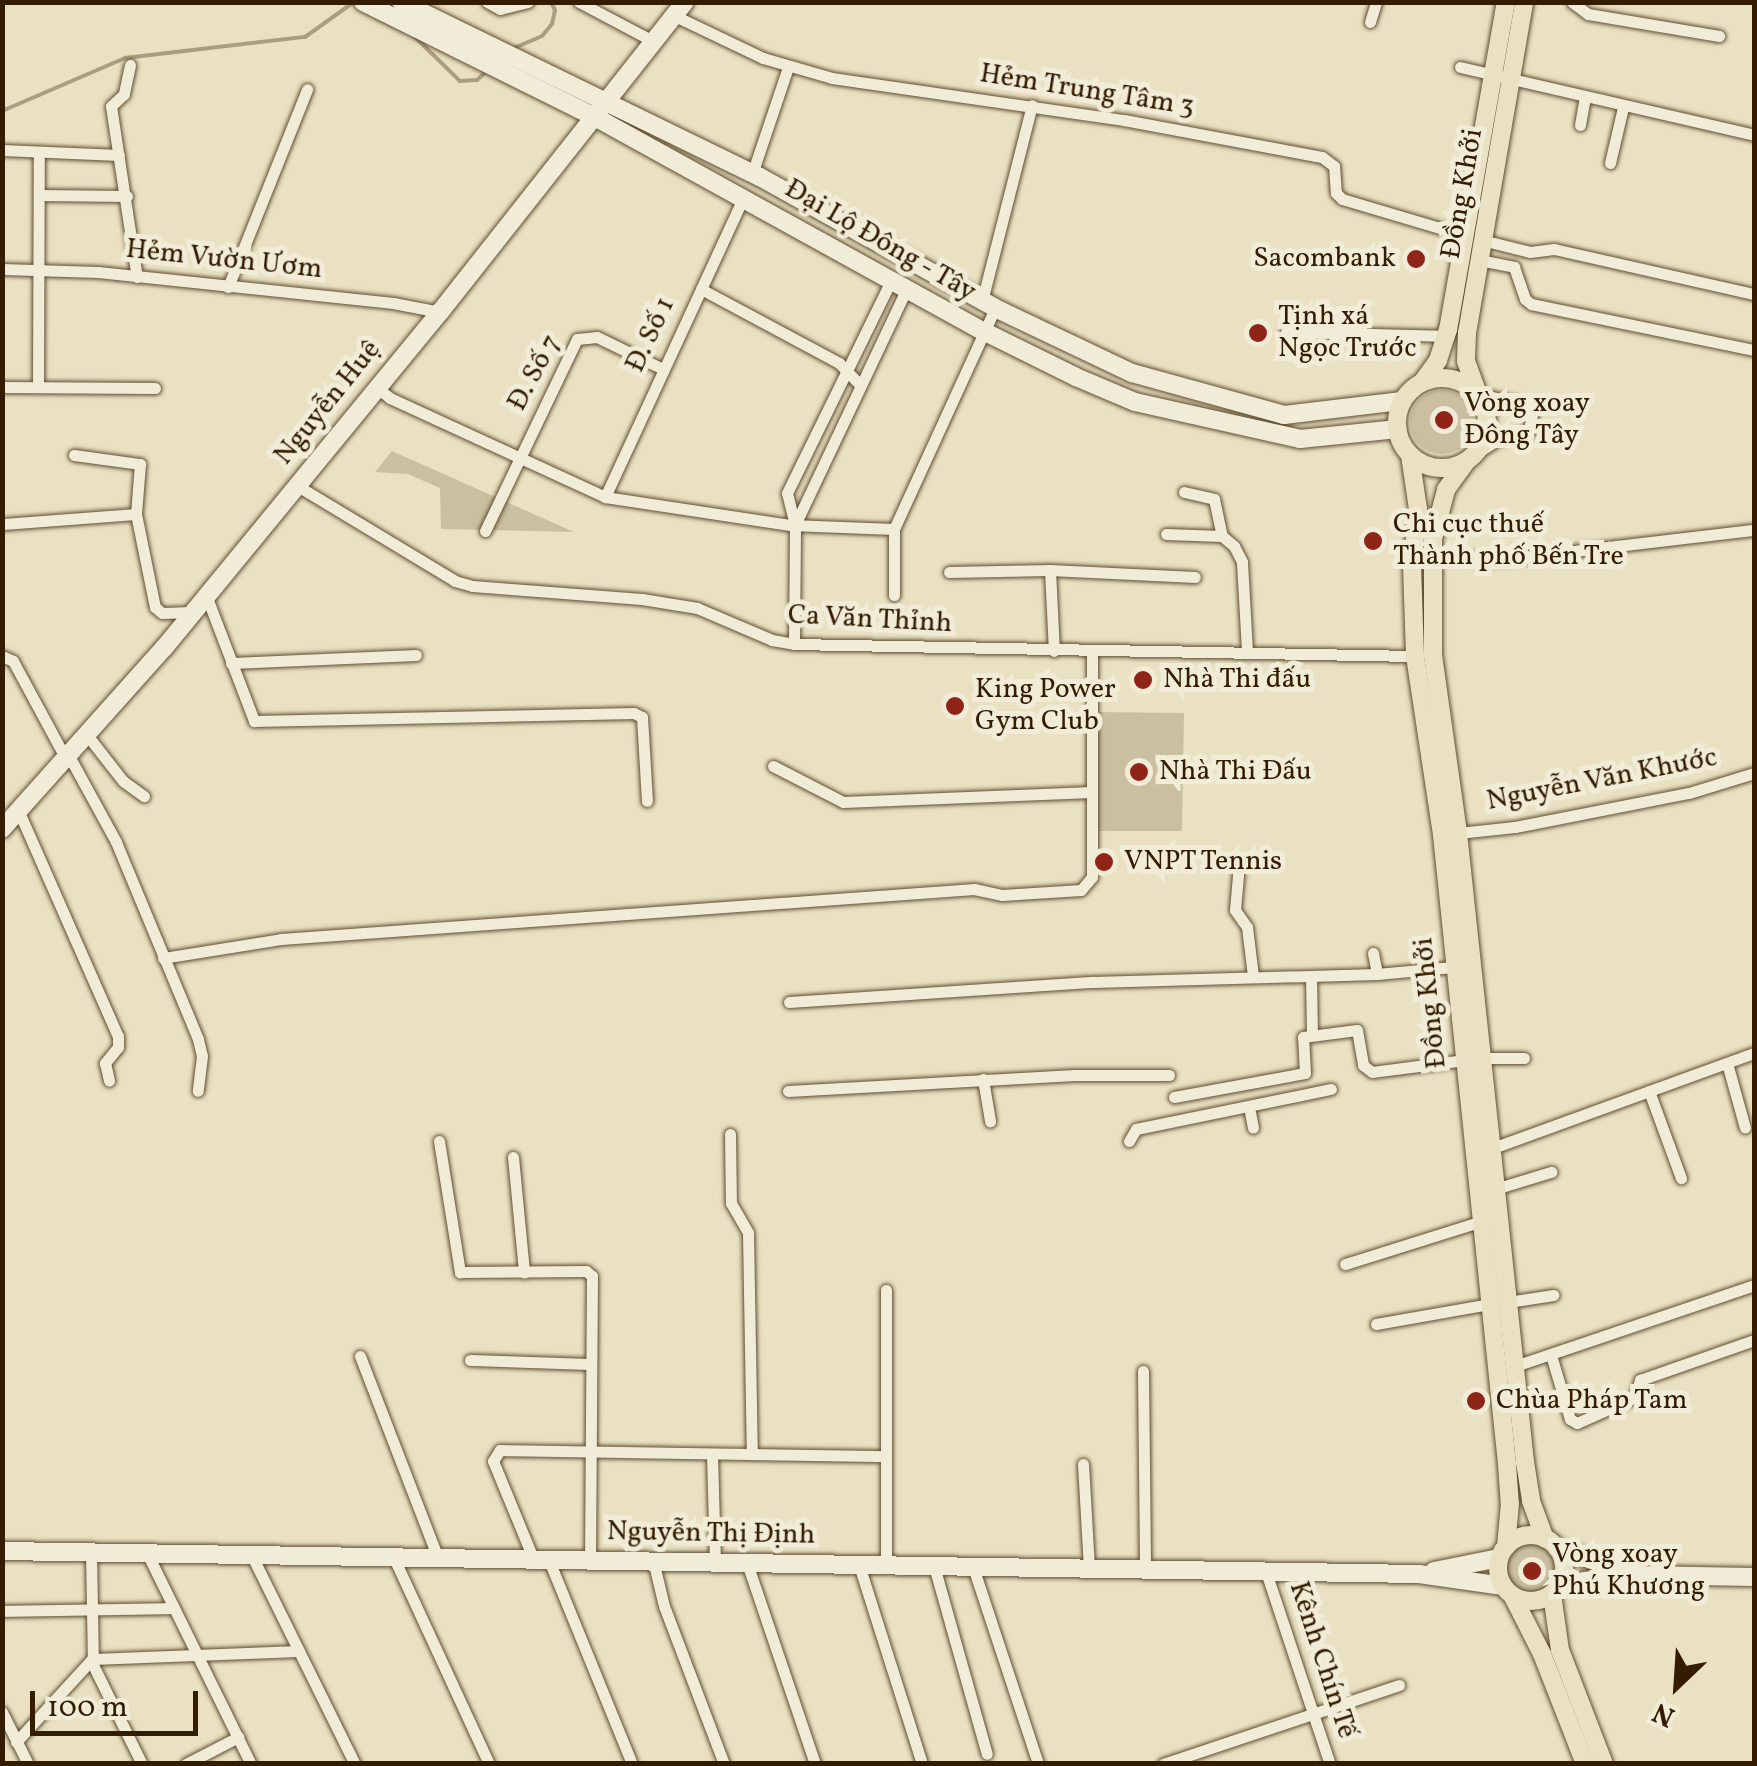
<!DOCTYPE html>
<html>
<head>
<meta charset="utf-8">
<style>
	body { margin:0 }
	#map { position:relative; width:1757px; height:1766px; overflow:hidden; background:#e9e1c2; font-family:Vollkorn,serif }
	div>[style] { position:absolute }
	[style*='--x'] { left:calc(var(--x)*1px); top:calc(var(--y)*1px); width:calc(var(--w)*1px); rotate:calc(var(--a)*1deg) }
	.green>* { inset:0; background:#cac0a1 }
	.round { border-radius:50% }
	.stream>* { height:4px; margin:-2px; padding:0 2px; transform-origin:2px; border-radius:2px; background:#ab9e80 }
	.roads { filter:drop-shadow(0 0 2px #604d30) drop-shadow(0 0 2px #604d30) }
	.street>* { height:11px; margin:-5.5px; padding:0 5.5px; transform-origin:5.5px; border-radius:5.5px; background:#f1ecd7 }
	.secondary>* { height:18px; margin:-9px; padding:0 9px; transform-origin:9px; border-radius:9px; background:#f1ecd7 }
	.primary>* { height:18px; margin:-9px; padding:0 9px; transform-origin:9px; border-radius:9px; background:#e9e1c2 }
	.primary>.ring { margin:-9px; padding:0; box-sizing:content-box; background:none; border:18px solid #e9e1c2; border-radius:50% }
	.dots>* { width:28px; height:28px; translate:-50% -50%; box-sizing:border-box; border:5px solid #f1ecd7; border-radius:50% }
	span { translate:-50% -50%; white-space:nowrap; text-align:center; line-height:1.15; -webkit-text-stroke:10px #f1ecd7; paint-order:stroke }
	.street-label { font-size:28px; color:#331c00 }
	.poi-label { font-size:28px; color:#331c00 }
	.right { translate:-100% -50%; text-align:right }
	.left { translate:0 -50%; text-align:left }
	.frame { position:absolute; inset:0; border:5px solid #331c00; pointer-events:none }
	.north { position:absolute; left:1627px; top:1636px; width:100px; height:100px; -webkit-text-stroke:8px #f1ecd7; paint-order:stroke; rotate:205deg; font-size:28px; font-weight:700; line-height:40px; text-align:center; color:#331c00 }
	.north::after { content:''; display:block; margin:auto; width:35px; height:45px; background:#331c00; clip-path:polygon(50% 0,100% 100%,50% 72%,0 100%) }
	.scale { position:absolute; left:30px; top:1691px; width:168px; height:45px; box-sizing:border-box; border:5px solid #331c00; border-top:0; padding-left:12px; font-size:30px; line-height:35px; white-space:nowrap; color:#331c00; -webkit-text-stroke:8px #f1ecd7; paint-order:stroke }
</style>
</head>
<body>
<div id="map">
	<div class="green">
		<div class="round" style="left:1410px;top:390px;width:64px;height:64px"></div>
		<div style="clip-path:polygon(392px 451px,574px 532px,441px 529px,440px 488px,408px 474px,375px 472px)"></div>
		<div style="clip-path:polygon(1096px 712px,1184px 713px,1182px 831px,1095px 831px)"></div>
		<div class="round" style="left:1506px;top:1543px;width:50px;height:50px"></div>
	</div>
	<div class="stream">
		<div style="--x:415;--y:37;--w:63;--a:44.4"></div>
		<div style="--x:460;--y:81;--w:17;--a:-3"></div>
		<div style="--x:477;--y:80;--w:15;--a:-42"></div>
		<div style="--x:514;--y:48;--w:30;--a:-23"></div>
		<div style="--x:542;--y:36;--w:16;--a:-50"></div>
		<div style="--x:552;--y:24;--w:14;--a:-78"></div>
		<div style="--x:555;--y:10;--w:9;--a:-117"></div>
		<div style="--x:2;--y:111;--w:134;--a:-23.3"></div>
		<div style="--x:125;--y:58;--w:181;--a:-6.7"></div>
		<div style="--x:305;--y:37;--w:60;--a:-35.5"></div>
	</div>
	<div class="roads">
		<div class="street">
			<div style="--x:487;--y:2;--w:15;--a:28"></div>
			<div style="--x:500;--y:9;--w:29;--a:-14"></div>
			<div style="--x:579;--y:2;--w:86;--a:27.8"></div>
			<div style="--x:1572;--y:2;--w:20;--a:37"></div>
			<div style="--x:1588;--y:14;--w:133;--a:9.5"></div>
			<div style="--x:675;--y:16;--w:98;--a:25.5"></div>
			<div style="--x:763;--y:58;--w:72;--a:16.2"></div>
			<div style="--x:832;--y:78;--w:295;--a:8.2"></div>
			<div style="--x:1124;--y:120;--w:201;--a:10.6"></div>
			<div style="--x:1322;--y:157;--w:15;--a:37"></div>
			<div style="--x:1334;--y:166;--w:27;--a:86"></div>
			<div style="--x:1336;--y:193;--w:8;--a:45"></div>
			<div style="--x:1342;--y:199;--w:130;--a:16.5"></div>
			<div style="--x:1370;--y:22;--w:21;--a:-73"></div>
			<div style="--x:130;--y:65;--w:30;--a:102"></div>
			<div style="--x:124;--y:94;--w:18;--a:137"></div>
			<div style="--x:111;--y:106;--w:173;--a:81.4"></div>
			<div style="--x:1460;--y:67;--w:302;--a:13"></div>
			<div style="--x:1580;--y:125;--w:29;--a:-80"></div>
			<div style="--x:2;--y:150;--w:117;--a:2.4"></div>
			<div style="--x:1610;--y:163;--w:57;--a:-76.9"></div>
			<div style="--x:752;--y:174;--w:113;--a:-71.4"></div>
			<div style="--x:39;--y:195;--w:88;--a:0.7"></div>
			<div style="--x:1482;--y:240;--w:49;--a:14"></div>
			<div style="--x:1530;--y:252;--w:24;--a:-7"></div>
			<div style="--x:1554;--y:249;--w:205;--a:12.7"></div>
			<div style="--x:1479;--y:260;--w:36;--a:11"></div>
			<div style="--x:1514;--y:267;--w:34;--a:71"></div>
			<div style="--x:1525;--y:299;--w:8;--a:40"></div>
			<div style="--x:1531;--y:304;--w:228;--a:11.7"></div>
			<div style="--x:2;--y:269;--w:96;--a:1.8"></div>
			<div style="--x:98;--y:272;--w:297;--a:6"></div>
			<div style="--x:393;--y:303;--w:48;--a:10.8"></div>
			<div style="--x:228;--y:287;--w:213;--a:-68.2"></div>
			<div style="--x:701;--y:289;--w:157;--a:28.2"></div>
			<div style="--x:839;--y:363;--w:30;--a:46"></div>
			<div style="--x:982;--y:301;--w:202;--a:-75.7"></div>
			<div style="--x:1286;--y:332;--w:160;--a:1.4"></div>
			<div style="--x:2;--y:387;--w:153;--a:0.4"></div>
			<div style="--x:38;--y:387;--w:233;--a:-89.8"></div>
			<div style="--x:376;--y:387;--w:18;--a:38"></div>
			<div style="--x:390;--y:398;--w:237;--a:24.7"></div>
			<div style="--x:605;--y:497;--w:187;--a:8.6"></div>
			<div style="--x:790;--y:525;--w:104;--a:2.2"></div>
			<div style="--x:1478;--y:452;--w:31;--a:-32"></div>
			<div style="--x:1504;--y:436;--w:24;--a:-7"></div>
			<div style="--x:1528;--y:433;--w:28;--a:-77"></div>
			<div style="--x:1534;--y:406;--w:57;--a:-167.9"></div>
			<div style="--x:74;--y:455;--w:67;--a:7.8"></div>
			<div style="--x:140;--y:464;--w:50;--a:94.6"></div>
			<div style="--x:296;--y:485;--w:186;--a:31.1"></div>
			<div style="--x:455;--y:581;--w:18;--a:16"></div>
			<div style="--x:472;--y:586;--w:170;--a:4.4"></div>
			<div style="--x:642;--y:599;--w:56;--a:9.3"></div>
			<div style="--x:697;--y:608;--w:82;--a:23.1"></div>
			<div style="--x:772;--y:640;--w:22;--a:10"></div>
			<div style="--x:794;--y:644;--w:621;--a:1.11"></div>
			<div style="--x:1184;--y:492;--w:31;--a:13"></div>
			<div style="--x:1214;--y:499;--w:38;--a:78"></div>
			<div style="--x:605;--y:497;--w:332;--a:-65.2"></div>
			<div style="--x:3;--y:524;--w:133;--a:-4.3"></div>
			<div style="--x:136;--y:514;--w:95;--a:78.5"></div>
			<div style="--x:155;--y:607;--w:9;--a:41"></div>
			<div style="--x:162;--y:613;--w:30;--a:-2"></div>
			<div style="--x:795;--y:525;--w:262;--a:-64.7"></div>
			<div style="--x:485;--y:531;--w:213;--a:-64.4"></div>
			<div style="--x:577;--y:339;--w:20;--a:-6"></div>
			<div style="--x:597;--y:337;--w:73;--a:25.9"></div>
			<div style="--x:1166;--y:534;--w:56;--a:2"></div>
			<div style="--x:1222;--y:536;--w:16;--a:40"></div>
			<div style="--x:1234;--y:546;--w:18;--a:63"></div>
			<div style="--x:1242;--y:562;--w:89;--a:86.8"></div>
			<div style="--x:1432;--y:557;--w:74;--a:1.5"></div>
			<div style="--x:1506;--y:559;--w:250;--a:-6.7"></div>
			<div style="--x:1050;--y:570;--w:81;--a:87.2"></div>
			<div style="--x:949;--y:572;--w:101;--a:-1.1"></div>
			<div style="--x:1050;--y:570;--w:145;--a:2.8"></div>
			<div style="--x:206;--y:595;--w:135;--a:69.1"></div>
			<div style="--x:254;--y:721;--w:380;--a:-1.2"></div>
			<div style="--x:634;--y:713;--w:9;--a:27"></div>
			<div style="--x:642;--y:717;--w:84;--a:86.6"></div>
			<div style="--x:894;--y:595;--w:66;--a:-90"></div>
			<div style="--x:894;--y:529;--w:243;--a:-65.4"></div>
			<div style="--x:794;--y:644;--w:119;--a:-89.5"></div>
			<div style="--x:795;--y:525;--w:33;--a:-104"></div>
			<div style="--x:787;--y:493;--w:238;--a:-63.9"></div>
			<div style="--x:2;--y:656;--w:12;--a:24"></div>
			<div style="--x:13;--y:661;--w:111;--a:61.6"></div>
			<div style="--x:231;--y:663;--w:185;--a:-2.5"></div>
			<div style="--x:87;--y:735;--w:58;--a:52"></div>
			<div style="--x:123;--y:781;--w:26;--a:36"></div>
			<div style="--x:69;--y:756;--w:98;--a:61.3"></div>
			<div style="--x:116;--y:842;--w:213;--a:67.4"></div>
			<div style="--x:198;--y:1039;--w:17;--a:77"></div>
			<div style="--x:202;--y:1056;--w:35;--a:97"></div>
			<div style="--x:773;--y:766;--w:79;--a:27.2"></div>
			<div style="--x:843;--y:802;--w:249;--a:-2.3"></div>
			<div style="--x:19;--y:812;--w:245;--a:66.2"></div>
			<div style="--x:118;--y:1036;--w:11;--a:90"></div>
			<div style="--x:118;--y:1047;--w:21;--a:129"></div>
			<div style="--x:105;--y:1063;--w:18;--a:77"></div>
			<div style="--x:1458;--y:833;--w:57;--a:-6"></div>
			<div style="--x:1515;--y:827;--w:177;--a:-11.1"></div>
			<div style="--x:1689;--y:793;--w:68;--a:-17.1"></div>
			<div style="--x:1239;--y:864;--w:46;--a:95"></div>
			<div style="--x:1235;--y:910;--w:21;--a:55"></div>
			<div style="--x:1247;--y:927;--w:49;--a:83"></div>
			<div style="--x:1373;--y:953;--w:21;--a:79"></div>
			<div style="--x:163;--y:958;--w:120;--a:-9.1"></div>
			<div style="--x:281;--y:939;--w:695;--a:-4.13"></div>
			<div style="--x:974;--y:889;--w:29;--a:12"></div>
			<div style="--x:1002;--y:895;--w:79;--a:-3.6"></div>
			<div style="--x:1081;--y:890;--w:17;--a:-50"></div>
			<div style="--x:1092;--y:877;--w:227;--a:-90"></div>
			<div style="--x:1311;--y:977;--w:58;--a:89"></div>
			<div style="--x:789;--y:1002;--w:305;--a:-3.8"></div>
			<div style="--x:1093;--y:982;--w:284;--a:-1.6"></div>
			<div style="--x:1377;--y:974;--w:76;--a:-5.3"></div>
			<div style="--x:1727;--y:1063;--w:67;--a:74.5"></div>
			<div style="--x:983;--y:1079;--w:43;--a:80.5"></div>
			<div style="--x:788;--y:1091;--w:287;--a:-3.2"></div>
			<div style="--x:1075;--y:1075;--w:94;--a:0"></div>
			<div style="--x:1649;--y:1091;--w:93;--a:69.8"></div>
			<div style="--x:1174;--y:1097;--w:133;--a:-10.4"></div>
			<div style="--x:1305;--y:1073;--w:36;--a:-93"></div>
			<div style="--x:1303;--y:1037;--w:54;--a:-7.4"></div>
			<div style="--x:1357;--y:1030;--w:36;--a:80"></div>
			<div style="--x:1363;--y:1065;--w:11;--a:38"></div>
			<div style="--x:1372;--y:1072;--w:109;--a:-7.4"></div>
			<div style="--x:1480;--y:1058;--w:44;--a:0"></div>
			<div style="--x:1249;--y:1107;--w:21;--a:79"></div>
			<div style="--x:730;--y:1134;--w:69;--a:89.2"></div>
			<div style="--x:731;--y:1203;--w:34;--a:60"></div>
			<div style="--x:748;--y:1233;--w:221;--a:89"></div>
			<div style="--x:439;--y:1141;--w:133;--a:80.9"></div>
			<div style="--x:460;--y:1272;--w:126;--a:-0.5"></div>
			<div style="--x:586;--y:1271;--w:8;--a:40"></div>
			<div style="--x:592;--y:1276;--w:283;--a:90.4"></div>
			<div style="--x:1129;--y:1141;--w:14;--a:-60"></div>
			<div style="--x:1136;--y:1129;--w:199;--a:-11.6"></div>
			<div style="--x:1490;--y:1149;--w:281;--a:-20"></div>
			<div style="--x:513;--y:1157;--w:116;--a:84.5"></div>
			<div style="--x:1495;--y:1189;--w:59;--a:-16.9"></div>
			<div style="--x:1345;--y:1264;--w:144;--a:-17.4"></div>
			<div style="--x:886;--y:1290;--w:275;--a:90"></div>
			<div style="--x:1508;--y:1302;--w:46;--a:-8.8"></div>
			<div style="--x:1376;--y:1324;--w:116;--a:-10"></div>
			<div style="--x:1551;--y:1355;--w:67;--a:73.5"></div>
			<div style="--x:1570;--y:1419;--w:8;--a:30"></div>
			<div style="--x:1577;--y:1423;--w:64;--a:-24.1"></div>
			<div style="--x:1635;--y:1397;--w:18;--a:-74"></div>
			<div style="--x:1640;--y:1380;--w:121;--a:-19.3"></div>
			<div style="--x:360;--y:1356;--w:214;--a:68.9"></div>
			<div style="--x:470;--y:1360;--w:121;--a:1.9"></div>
			<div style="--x:1515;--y:1366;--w:252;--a:-18.7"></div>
			<div style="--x:1143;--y:1371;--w:199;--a:89.4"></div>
			<div style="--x:712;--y:1454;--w:108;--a:88.4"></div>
			<div style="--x:1083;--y:1464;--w:105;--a:86.7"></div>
			<div style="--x:91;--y:1552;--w:113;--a:89"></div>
			<div style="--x:93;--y:1665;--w:110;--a:63.7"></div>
			<div style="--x:147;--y:1553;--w:235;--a:63.8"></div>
			<div style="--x:251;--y:1554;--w:234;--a:63.7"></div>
			<div style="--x:393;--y:1556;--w:229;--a:65.2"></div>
			<div style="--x:533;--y:1558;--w:105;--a:-112.4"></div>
			<div style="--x:493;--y:1461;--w:13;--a:-58"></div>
			<div style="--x:500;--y:1450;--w:386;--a:0.9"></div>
			<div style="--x:548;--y:1558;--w:222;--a:67.8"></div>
			<div style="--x:653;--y:1560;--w:47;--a:76.6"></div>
			<div style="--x:664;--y:1606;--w:169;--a:69.2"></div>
			<div style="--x:747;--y:1563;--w:212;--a:71.3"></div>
			<div style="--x:859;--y:1565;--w:209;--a:72.4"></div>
			<div style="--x:934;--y:1566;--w:195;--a:74.3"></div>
			<div style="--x:973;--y:1567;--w:207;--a:71.7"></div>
			<div style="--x:1266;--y:1572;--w:202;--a:71.6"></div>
			<div style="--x:2;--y:1611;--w:172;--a:-1"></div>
			<div style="--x:2;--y:1712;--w:58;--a:63.4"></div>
			<div style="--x:16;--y:1742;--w:113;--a:-47.5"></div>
			<div style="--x:92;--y:1659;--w:207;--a:-2.2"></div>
			<div style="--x:186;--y:1764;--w:59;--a:-27.4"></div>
			<div style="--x:1163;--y:1764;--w:249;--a:-18.5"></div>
		</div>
		<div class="secondary">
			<div style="--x:363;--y:2;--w:259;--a:26.4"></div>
			<div style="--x:595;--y:117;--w:445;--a:28.9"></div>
			<div style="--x:985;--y:332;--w:102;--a:26.3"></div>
			<div style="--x:1076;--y:377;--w:64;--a:23"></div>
			<div style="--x:1135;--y:402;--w:169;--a:12.6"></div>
			<div style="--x:1300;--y:439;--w:98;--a:-5.9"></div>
			<div style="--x:401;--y:2;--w:399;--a:26"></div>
			<div style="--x:760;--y:177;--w:269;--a:29.1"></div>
			<div style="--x:995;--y:308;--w:152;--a:25.4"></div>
			<div style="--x:1132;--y:373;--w:158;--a:15.4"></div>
			<div style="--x:1284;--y:415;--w:119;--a:-6.8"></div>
			<div style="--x:2;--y:829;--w:243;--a:-48.2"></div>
			<div style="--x:164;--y:648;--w:435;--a:-50.6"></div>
			<div style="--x:440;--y:312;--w:395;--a:-51.7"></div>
			<div style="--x:1557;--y:1548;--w:76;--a:19.1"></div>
			<div style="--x:2;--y:1551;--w:1417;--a:0.93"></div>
			<div style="--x:1419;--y:1574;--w:85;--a:8.1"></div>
			<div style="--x:1434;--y:1571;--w:66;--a:-11.3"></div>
			<div style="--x:1560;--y:1584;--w:75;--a:-6.9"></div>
			<div style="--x:1634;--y:1575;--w:120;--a:1"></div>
		</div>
		<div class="primary">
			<div class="ring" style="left:1397px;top:378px;width:72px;height:72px"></div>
			<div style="--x:1423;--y:381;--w:26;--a:-54"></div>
			<div style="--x:1438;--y:360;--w:32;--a:-72"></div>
			<div style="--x:1448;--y:330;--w:333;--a:-80"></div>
			<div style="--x:1478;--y:394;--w:35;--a:-110"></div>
			<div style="--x:1466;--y:361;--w:28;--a:-88"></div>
			<div style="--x:1467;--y:333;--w:336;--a:-80.2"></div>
			<div style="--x:1410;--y:455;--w:55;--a:81.6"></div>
			<div style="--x:1418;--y:509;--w:56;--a:96.1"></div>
			<div style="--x:1412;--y:565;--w:91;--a:88.1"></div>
			<div style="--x:1415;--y:656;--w:181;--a:81.4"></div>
			<div style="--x:1442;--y:835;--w:632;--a:84.1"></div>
			<div style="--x:1507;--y:1464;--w:39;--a:86"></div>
			<div style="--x:1510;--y:1503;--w:44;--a:95.2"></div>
			<div style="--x:1466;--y:462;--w:34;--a:126"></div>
			<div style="--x:1446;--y:490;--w:51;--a:104.9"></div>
			<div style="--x:1433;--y:539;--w:116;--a:90"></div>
			<div style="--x:1433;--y:655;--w:180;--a:82"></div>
			<div style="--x:1458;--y:833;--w:633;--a:83.92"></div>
			<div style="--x:1525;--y:1462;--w:39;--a:81"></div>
			<div style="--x:1531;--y:1501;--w:40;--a:69.8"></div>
			<div class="ring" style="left:1498px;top:1535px;width:48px;height:48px"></div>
			<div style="--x:1552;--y:1594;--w:57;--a:81.9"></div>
			<div style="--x:1560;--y:1650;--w:122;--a:68.9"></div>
			<div style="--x:1512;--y:1595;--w:66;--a:63"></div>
			<div style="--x:1542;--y:1654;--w:118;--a:68.6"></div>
		</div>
	</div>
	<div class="dots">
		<div style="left:1416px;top:259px;background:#8f2418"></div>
		<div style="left:1258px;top:333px;background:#8f2418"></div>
		<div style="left:1444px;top:420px;background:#8f2418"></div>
		<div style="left:1373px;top:541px;background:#8f2418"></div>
		<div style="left:1143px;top:680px;background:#8f2418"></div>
		<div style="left:955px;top:706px;background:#8f2418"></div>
		<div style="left:1139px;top:772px;background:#8f2418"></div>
		<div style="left:1104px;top:862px;background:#8f2418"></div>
		<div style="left:1476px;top:1401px;background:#8f2418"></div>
		<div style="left:1532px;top:1571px;background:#8f2418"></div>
	</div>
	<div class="street-label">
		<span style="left:1087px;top:91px;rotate:9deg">Hẻm Trung Tâm 3</span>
		<span style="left:1463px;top:194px;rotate:-80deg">Đồng Khởi</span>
		<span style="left:880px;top:241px;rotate:30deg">Đại Lộ Đông - Tây</span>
		<span style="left:224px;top:260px;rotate:6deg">Hẻm Vườn Ươm</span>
		<span style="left:651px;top:335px;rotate:-65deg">Đ. Số 1</span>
		<span style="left:535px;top:373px;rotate:-62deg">Đ. Số 7</span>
		<span style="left:328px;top:403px;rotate:-51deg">Nguyễn Huệ</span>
		<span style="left:870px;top:620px;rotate:3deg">Ca Văn Thỉnh</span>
		<span style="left:1602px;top:780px;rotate:-11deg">Nguyễn Văn Khước</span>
		<span style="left:1431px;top:1003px;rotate:-96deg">Đồng Khởi</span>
		<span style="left:711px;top:1534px;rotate:1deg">Nguyễn Thị Định</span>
		<span style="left:1322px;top:1660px;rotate:72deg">Kênh Chín Tế</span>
	</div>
	<div class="poi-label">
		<span class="right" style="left:1396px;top:259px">Sacombank</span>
		<span class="left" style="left:1278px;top:333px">Tịnh xá<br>Ngọc Trước</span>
		<span class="left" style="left:1464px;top:420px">Vòng xoay<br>Đông Tây</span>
		<span class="left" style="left:1393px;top:541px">Chi cục thuế<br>Thành phố Bến Tre</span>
		<span class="left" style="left:1163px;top:680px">Nhà Thi đấu</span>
		<span class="left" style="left:975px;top:706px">King Power<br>Gym Club</span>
		<span class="left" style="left:1159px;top:772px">Nhà Thi Đấu</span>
		<span class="left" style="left:1124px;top:862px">VNPT Tennis</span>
		<span class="left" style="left:1496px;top:1401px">Chùa Pháp Tam</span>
		<span class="left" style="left:1552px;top:1571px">Vòng xoay<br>Phú Khương</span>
	</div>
	<div class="frame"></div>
	<div class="north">N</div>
	<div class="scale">100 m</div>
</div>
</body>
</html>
